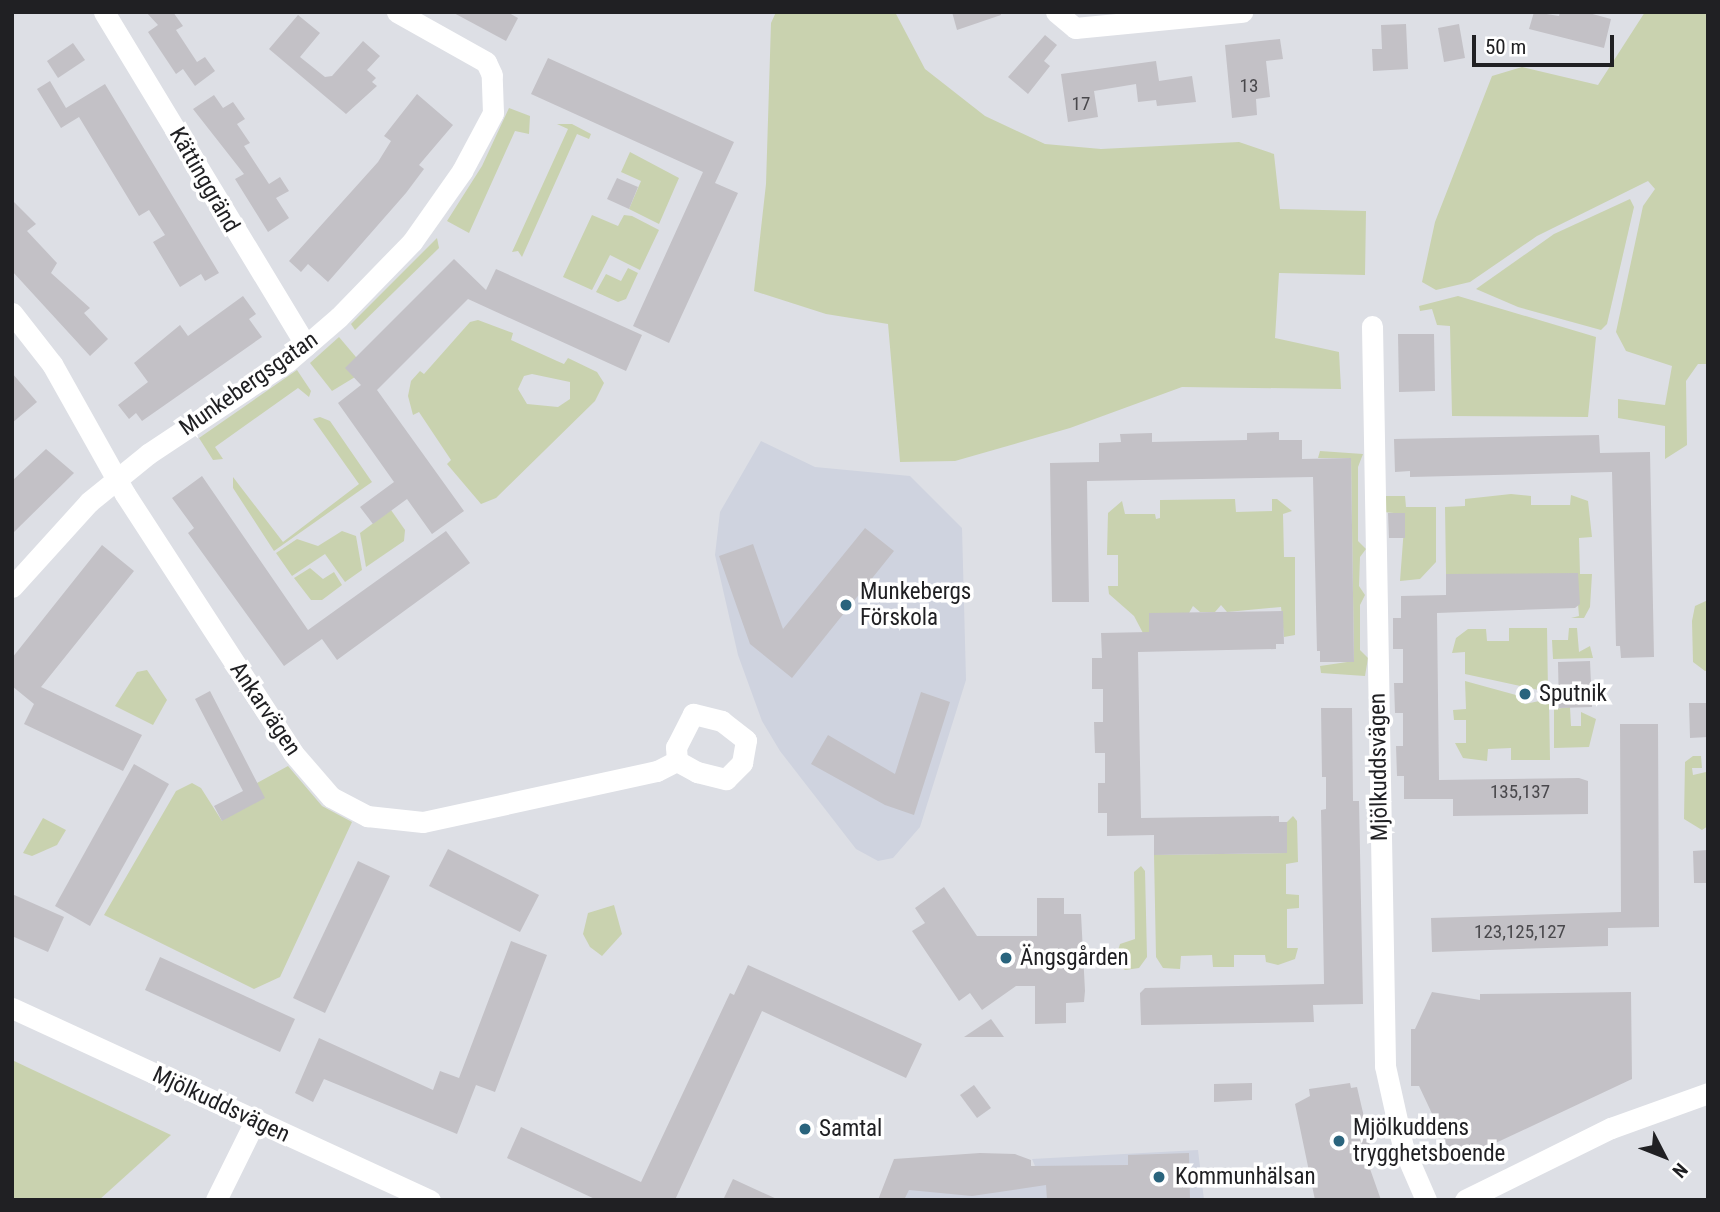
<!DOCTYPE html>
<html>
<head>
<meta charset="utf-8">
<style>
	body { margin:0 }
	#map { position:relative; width:1720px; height:1212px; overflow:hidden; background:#dddfe5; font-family:"Roboto Condensed",sans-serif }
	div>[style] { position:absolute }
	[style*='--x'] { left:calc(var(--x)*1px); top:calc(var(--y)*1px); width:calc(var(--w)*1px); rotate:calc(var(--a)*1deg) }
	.built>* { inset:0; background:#cfd3df }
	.green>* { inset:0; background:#c9d2af }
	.building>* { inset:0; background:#c3c1c6 }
	.minor>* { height:21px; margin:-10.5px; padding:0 10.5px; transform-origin:10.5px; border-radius:10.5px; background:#fff }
	.dots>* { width:19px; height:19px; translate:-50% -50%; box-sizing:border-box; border:4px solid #fff; border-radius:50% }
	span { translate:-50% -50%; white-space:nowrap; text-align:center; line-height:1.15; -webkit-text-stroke:7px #fff; paint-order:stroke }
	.number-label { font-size:19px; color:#49484c }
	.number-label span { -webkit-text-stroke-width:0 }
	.street-label { font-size:23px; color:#202023 }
	.poi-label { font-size:23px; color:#202023 }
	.left { translate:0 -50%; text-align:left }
	.frame { position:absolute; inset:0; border:14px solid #202023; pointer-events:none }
	.north { position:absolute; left:1629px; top:1121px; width:70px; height:70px; -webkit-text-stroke:5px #fff; paint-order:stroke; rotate:132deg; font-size:19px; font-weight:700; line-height:28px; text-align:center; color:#202023 }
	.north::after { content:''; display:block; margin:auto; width:24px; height:32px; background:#202023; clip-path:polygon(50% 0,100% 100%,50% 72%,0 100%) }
	.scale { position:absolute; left:1472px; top:35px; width:142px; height:32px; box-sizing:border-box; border:4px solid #202023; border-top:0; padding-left:9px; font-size:21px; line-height:24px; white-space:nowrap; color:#202023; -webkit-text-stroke:5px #fff; paint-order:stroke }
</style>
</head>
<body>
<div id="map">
	<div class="built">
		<div style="clip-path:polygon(761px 441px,815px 467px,910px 476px,962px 528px,966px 680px,920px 827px,893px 858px,878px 861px,856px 849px,780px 751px,762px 721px,738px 655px,715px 555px,720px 512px)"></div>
		<div style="clip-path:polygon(1198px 1150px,1204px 1200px,880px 1200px,898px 1165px,1035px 1166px,1032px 1159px)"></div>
	</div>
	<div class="green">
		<div style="clip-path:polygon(776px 12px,895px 12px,925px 69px,985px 116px,1045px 144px,1101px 149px,1239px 142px,1274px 154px,1280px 209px,1366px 211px,1365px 275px,1279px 273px,1275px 338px,1339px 352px,1341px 389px,1182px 387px,1070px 428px,955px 461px,900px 462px,888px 324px,826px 314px,754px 291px,766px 184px,771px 23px)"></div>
		<div style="clip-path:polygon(1645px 12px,1708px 12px,1708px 364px,1698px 364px,1686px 381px,1687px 445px,1665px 459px,1665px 426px,1618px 418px,1618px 399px,1665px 405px,1672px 366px,1626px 351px,1616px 332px,1643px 206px,1655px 189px,1648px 181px,1537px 236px,1470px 282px,1436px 290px,1422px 282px,1435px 222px,1492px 76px,1522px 67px,1598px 85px)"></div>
		<div style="clip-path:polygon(509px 108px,530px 116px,529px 134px,515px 131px,469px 233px,447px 221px,482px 166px)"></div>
		<div style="clip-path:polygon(557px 124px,572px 124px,591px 134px,589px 139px,577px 134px,522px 257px,518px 251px,512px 252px,568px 129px)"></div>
		<div style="clip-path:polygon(630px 152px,679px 178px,659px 224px,629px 209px,641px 181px,621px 172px)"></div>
		<div style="clip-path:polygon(1630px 199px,1634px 207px,1607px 324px,1601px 330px,1518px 307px,1476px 289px,1554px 234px)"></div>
		<div style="clip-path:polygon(592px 215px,618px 226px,624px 215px,632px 216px,659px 230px,640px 270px,610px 255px,592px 290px,563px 277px)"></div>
		<div style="clip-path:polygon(437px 238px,439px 248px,355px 330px,351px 324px)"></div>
		<div style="clip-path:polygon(628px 268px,638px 273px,626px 299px,618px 302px,596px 292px,606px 274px,621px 281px)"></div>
		<div style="clip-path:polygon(1458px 296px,1596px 337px,1588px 417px,1452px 416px,1450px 326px,1437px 325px,1432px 309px,1420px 311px,1419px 306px)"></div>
		<div style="clip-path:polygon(evenodd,478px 320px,513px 333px,511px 340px,557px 361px,564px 364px,568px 358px,597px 372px,604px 383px,595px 401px,496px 498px,481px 504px,447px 464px,451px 460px,419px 412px,413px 415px,408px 396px,411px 381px,420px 371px,424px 374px,470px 322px,478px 320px,532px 374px,570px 382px,570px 399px,558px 407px,527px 404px,518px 389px,524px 376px,532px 374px)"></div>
		<div style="clip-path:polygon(339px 337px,361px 363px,360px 374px,332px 391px,310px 363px)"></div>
		<div style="clip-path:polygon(297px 370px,311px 391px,309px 397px,298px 388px,215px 447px,223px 459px,213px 460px,199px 438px)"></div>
		<div style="clip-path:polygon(320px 417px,330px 421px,372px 482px,274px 551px,233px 488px,233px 477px,283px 542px,359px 484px,313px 419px)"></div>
		<div style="clip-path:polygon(1320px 451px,1363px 454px,1358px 467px,1358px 541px,1366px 549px,1360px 557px,1359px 586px,1365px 595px,1360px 605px,1360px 650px,1368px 658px,1365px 676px,1321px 673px,1320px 666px,1354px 661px,1351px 458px,1318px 458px)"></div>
		<div style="clip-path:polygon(1511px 494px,1531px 496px,1531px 505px,1570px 505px,1571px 495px,1588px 501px,1592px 537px,1579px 538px,1580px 574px,1592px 574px,1590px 607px,1584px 618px,1571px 618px,1579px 616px,1578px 604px,1446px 574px,1445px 507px,1465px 506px,1465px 499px)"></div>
		<div style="clip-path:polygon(1385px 496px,1405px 496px,1406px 507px,1436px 507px,1436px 562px,1420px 579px,1400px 581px,1405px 514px,1383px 512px)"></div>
		<div style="clip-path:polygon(1235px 499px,1236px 512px,1272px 511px,1272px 499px,1277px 499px,1292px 511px,1283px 514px,1284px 557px,1295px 557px,1295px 635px,1284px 637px,1281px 607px,1227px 612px,1221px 605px,1215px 612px,1200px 612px,1193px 606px,1189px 613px,1144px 635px,1134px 616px,1109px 594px,1108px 586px,1118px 586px,1118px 555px,1107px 555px,1108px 513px,1122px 501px,1125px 514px,1155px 514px,1156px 519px,1160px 518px,1160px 500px)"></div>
		<div style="clip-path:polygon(391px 510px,405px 530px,404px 541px,366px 567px,360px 533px)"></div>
		<div style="clip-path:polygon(342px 531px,356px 536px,362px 570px,345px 582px,325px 554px,292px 576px,276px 553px,297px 539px,318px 546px)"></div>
		<div style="clip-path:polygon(310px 568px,323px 579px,334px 572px,342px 585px,322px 600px,311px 600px,294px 578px)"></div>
		<div style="clip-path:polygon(1708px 600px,1708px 671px,1705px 671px,1693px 662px,1692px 621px,1695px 606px)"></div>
		<div style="clip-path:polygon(1509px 628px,1547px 628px,1548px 692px,1465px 674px,1465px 652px,1452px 653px,1456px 638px,1468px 629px,1486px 629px,1487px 641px,1509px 641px)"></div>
		<div style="clip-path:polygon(1569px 628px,1577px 628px,1579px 652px,1590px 646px,1593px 658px,1553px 659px,1552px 640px,1568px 640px)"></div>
		<div style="clip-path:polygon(147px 670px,167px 700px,153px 725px,115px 706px,137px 672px)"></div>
		<div style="clip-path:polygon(1465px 681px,1516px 695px,1525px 704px,1549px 699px,1550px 760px,1511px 760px,1511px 748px,1488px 749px,1487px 761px,1463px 758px,1455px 743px,1466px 743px,1466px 720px,1454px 720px,1453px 710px,1466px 709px)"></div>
		<div style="clip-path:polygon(1570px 707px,1571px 726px,1581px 726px,1581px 712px,1596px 719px,1589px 747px,1554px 748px,1554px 709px)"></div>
		<div style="clip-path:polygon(1693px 756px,1701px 756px,1702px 768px,1692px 768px,1693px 775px,1706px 772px,1708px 757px,1708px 826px,1702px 830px,1684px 819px,1685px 762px)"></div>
		<div style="clip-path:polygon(288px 766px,322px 806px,352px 822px,280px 977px,254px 989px,104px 915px,176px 791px,192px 783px,201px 788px,222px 821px,257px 783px)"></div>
		<div style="clip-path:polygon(1293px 816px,1297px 821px,1298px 862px,1286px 864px,1286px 894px,1299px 895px,1299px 908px,1287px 909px,1287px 948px,1298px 948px,1295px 959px,1278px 965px,1266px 962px,1265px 955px,1234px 955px,1234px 967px,1213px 967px,1212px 955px,1181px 956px,1180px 969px,1163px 968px,1156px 957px,1154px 855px,1287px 853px,1287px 822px)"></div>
		<div style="clip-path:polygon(43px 818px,66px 830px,57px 845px,32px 856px,23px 853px)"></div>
		<div style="clip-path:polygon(1141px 866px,1145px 871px,1147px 957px,1139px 968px,1125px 970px,1115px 960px,1120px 944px,1135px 939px,1134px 872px)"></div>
		<div style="clip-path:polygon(614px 905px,622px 934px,602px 956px,590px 947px,583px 934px,588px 913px)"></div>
		<div style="clip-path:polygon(12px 1060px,171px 1135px,99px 1200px,12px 1200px)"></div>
	</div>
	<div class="building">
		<div style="clip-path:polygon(146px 12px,173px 12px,183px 26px,176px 30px,197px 62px,205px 57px,215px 71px,195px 86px,183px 69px,176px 74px,148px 32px,158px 25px)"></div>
		<div style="clip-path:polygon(452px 12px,507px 12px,518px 18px,506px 41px)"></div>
		<div style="clip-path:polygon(952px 12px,1000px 12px,1001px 15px,957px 30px)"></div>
		<div style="clip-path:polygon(1534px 12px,1559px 16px,1560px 12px,1585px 12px,1611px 19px,1604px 48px,1529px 29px)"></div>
		<div style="clip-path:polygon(298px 15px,320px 33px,300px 57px,325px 77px,332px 76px,363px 41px,380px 56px,367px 70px,376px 78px,372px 82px,377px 86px,346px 114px,269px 49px)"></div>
		<div style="clip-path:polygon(1406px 24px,1408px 69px,1373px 71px,1372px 49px,1382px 49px,1381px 25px)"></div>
		<div style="clip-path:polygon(1459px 24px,1465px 58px,1444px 62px,1438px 28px)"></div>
		<div style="clip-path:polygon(1045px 35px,1057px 45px,1044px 61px,1050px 66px,1028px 94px,1008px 77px)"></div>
		<div style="clip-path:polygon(1280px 39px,1283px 59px,1266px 61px,1270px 97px,1256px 99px,1257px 115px,1232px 118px,1225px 45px)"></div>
		<div style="clip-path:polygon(73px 43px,85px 60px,58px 78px,47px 61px)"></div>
		<div style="clip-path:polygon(548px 58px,734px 142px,715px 183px,738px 193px,669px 343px,633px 326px,703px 172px,531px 94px)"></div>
		<div style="clip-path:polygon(1156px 61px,1159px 81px,1192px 76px,1196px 102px,1157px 106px,1156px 100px,1138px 102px,1136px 84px,1094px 91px,1098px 117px,1068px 122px,1061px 74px)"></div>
		<div style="clip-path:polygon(50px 81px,66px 108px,105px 84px,219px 273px,205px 281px,201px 274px,180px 287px,153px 242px,165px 235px,149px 210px,139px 216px,79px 117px,61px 128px,37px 89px)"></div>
		<div style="clip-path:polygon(417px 94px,453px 125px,419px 165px,424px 169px,406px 193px,328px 282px,308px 264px,301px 272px,289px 261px,378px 162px,391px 141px,384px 136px)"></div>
		<div style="clip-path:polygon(214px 95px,223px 108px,233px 102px,245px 119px,237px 124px,250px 143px,244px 146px,269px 184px,280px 177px,289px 191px,276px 198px,289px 218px,268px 232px,235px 179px,244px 174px,193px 109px)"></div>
		<div style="clip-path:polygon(617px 178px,638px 187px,629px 209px,607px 199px)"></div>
		<div style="clip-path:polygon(12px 200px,36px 224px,27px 231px,57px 263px,51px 273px,90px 308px,84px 313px,108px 339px,90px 356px,12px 271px)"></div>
		<div style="clip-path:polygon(454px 259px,486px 290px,496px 269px,642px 335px,626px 371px,468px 299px,377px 390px,464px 511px,432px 534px,407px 499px,373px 524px,360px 507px,394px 482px,338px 403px,361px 385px,345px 368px)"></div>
		<div style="clip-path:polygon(243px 296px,256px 314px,249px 319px,262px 337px,142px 421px,136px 413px,129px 419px,118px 405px,148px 382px,134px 363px,180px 325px,188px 336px)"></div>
		<div style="clip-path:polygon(1398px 334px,1434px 334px,1435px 391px,1399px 392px)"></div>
		<div style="clip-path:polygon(12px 373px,37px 402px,12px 423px)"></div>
		<div style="clip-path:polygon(1279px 432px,1279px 440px,1302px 440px,1302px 459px,1351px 458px,1354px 662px,1320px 662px,1320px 651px,1317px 651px,1313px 477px,1087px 481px,1089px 602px,1052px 602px,1050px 463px,1099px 462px,1099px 443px,1121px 442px,1120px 434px,1152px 433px,1152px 442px,1247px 440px,1247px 433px)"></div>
		<div style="clip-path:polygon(1599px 435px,1600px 453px,1650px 452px,1654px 657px,1621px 658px,1620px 646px,1616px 646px,1612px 472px,1410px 477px,1410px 471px,1395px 472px,1394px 439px)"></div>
		<div style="clip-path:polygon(46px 449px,74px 473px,12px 534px,12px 481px)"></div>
		<div style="clip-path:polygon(202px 476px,308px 630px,446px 531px,470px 563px,337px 660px,322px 639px,284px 666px,188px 533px,194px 528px,172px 498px)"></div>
		<div style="clip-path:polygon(1388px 513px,1405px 513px,1405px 538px,1389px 538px)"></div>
		<div style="clip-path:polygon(865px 528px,894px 551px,792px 678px,750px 644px,719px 556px,753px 544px,783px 629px)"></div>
		<div style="clip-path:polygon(102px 545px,134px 571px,41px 687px,142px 735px,123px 771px,24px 724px,34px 704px,12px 686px,12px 658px)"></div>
		<div style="clip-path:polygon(1578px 573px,1580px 604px,1575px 608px,1437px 613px,1439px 780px,1579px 778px,1588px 781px,1588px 814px,1453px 816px,1453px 799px,1404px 799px,1404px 776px,1397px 776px,1396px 746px,1403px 746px,1403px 713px,1395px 713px,1394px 683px,1403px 683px,1403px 649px,1393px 649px,1393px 618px,1401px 618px,1401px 596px,1446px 595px,1446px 574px)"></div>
		<div style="clip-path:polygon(1283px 611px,1284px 644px,1276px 644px,1276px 649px,1138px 652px,1141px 818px,1279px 816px,1279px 822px,1287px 822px,1287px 853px,1154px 855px,1154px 835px,1107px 836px,1107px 813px,1098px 813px,1098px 783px,1105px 783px,1105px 753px,1095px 753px,1094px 722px,1103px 722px,1103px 689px,1092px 689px,1092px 658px,1102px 658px,1101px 633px,1149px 632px,1149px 613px)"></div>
		<div style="clip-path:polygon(1590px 661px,1592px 707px,1559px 708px,1558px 662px)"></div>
		<div style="clip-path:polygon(210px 691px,265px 798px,222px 821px,214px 806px,243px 791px,195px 699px)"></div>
		<div style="clip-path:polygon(921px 692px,950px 702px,914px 815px,885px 805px,811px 764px,828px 735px,895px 774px)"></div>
		<div style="clip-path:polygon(1689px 703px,1708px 703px,1708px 737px,1690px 738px)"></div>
		<div style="clip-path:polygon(1321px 708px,1352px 708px,1353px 801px,1359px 801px,1363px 1004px,1313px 1005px,1314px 1022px,1141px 1025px,1140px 993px,1145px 988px,1324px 984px,1321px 810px,1326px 809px,1326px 777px,1322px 777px)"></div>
		<div style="clip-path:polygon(1620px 724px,1658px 724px,1659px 927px,1608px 928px,1608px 946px,1432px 952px,1431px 918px,1621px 912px)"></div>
		<div style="clip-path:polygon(134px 764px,169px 784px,90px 926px,55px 906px)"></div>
		<div style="clip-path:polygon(448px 849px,539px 895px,520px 932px,429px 886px)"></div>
		<div style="clip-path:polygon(1708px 850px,1708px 883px,1694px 883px,1693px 851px)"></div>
		<div style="clip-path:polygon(358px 861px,390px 876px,325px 1013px,293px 998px)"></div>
		<div style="clip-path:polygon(944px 887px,977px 936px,1037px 936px,1037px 898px,1064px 898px,1064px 914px,1081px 914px,1085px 991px,1084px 1002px,1066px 1003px,1066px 1023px,1035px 1024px,1035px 986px,1016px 986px,982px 1010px,970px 993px,959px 1001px,912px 931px,925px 923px,915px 908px)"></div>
		<div style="clip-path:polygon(12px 894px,64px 917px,48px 952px,12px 936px)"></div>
		<div style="clip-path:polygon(511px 941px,547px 955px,495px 1092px,476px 1085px,457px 1134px,324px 1079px,313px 1102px,295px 1093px,319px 1038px,433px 1090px,440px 1071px,459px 1078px)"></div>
		<div style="clip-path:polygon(160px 957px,295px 1019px,280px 1052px,145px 990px)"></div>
		<div style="clip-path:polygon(748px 965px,922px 1044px,906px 1078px,762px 1011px,675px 1200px,597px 1200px,507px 1158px,521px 1127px,641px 1182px,730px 993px,734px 995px)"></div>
		<div style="clip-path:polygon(1432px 992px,1480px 1000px,1480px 994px,1631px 992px,1632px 1079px,1470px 1155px,1466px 1149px,1452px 1156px,1419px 1086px,1411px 1086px,1411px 1029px,1415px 1029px)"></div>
		<div style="clip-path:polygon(991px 1019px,1004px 1037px,964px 1037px)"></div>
		<div style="clip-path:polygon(1252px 1083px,1252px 1100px,1214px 1102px,1214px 1084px)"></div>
		<div style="clip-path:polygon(1350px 1083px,1351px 1088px,1357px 1087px,1375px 1164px,1369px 1166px,1381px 1200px,1315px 1200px,1295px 1104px,1310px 1096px,1309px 1089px)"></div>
		<div style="clip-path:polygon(974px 1085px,991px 1108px,977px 1118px,960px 1095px)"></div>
		<div style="clip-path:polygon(980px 1153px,1015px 1154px,1031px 1160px,1031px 1166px,1128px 1165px,1128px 1155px,1189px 1153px,1190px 1200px,1047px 1200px,1046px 1185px,972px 1196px,909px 1190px,904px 1200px,878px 1200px,894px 1159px)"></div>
		<div style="clip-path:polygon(733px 1179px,779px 1200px,723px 1200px)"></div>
	</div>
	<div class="minor">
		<div style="--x:104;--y:12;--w:390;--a:58.8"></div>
		<div style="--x:1056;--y:12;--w:25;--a:40"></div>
		<div style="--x:1075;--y:28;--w:168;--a:-5.5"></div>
		<div style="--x:12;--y:313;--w:65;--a:51.9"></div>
		<div style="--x:52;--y:364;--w:149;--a:60.7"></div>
		<div style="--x:125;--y:494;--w:309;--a:57"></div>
		<div style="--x:293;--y:753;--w:58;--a:49.2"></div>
		<div style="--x:331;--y:797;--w:41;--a:27.8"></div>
		<div style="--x:367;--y:816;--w:56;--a:6.1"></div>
		<div style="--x:423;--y:822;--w:239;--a:-12.3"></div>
		<div style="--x:657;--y:771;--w:22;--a:-27"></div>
		<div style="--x:677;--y:761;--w:23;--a:29"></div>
		<div style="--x:697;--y:772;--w:30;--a:14"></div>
		<div style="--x:726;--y:779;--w:23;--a:-45"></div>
		<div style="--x:742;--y:763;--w:23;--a:-80"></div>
		<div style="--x:746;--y:740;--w:31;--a:-142"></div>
		<div style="--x:722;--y:721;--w:30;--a:-166"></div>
		<div style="--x:693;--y:714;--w:37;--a:117"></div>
		<div style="--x:676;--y:747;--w:14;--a:86"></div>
		<div style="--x:1372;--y:326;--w:740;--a:88.99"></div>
		<div style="--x:1385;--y:1066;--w:83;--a:77.5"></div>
		<div style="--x:1403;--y:1147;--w:58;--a:66.5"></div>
		<div style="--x:12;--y:587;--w:115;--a:-47.8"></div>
		<div style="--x:89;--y:502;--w:76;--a:-39.1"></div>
		<div style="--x:148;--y:454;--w:168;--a:-33.6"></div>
		<div style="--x:288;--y:361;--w:67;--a:-40.8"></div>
		<div style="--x:339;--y:317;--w:105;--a:-45.8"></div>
		<div style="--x:412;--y:242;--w:87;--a:-54.8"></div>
		<div style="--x:462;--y:171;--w:66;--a:-61.9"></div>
		<div style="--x:493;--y:113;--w:38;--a:-92"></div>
		<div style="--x:492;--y:75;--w:14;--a:-115"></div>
		<div style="--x:486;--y:62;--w:102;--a:-150.7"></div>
		<div style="--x:12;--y:1008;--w:460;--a:24.7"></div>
		<div style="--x:216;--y:1200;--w:88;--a:-63.7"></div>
		<div style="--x:1465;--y:1200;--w:163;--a:-26.3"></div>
		<div style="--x:1611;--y:1128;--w:103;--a:-19.8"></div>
	</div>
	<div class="dots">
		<div style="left:846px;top:605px;background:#2a647d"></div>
		<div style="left:1525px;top:694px;background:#2a647d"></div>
		<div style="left:1006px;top:958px;background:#2a647d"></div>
		<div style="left:805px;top:1129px;background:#2a647d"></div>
		<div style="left:1339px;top:1141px;background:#2a647d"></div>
		<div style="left:1159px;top:1177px;background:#2a647d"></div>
	</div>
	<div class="number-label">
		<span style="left:1249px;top:86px">13</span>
		<span style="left:1081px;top:104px">17</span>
		<span style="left:1520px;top:792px">135,137</span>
		<span style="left:1520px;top:932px">123,125,127</span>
	</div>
	<div class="street-label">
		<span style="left:204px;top:180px;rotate:60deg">Kättinggränd</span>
		<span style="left:249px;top:384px;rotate:-35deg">Munkebergsgatan</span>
		<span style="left:265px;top:709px;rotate:56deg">Ankarvägen</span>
		<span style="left:1379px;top:767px;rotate:-91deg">Mjölkuddsvägen</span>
		<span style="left:221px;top:1105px;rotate:25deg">Mjölkuddsvägen</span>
	</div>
	<div class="poi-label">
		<span class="left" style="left:860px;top:605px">Munkebergs<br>Förskola</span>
		<span class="left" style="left:1539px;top:694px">Sputnik</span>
		<span class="left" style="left:1020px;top:958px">Ängsgården</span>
		<span class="left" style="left:1353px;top:1141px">Mjölkuddens<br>trygghetsboende</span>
		<span class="left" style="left:819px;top:1129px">Samtal</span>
		<span class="left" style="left:1175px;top:1177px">Kommunhälsan</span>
	</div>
	<div class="frame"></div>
	<div class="north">N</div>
	<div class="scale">50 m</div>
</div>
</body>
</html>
